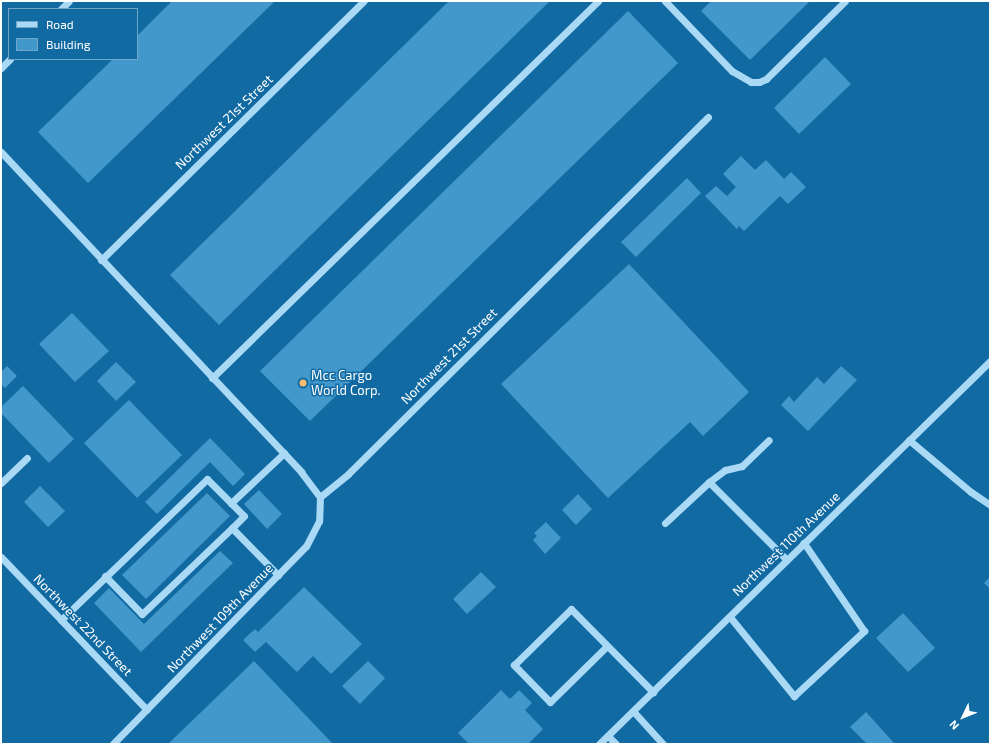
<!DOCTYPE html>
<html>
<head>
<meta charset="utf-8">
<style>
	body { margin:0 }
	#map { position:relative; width:991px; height:745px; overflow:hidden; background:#116aa2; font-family:"Exo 2",sans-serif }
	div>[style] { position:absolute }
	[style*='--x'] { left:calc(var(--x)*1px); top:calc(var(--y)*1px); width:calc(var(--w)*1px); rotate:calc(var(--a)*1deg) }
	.building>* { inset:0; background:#4298cb }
	.minor>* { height:7px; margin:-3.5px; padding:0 3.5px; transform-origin:3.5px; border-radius:3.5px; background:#aad9f6 }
	.dots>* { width:11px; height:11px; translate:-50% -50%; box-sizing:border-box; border:2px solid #116aa2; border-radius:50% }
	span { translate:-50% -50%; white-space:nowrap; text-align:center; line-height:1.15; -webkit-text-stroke:3px #116aa2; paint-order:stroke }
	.street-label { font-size:13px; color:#fff }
	.poi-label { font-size:13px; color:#fff }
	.left { translate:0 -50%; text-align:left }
	.frame { position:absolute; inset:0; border:2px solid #fff; pointer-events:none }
	.legend { position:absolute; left:8px; top:8px; width:130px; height:52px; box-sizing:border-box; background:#116aa2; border:1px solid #70a6c7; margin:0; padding:5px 7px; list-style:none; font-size:12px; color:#fff }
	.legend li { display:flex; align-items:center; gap:8px; height:20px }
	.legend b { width:20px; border:1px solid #70a6c7 }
	.north { position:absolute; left:943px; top:697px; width:40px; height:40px; -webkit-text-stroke:3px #116aa2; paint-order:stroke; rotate:227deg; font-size:11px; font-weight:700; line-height:16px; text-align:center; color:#fff }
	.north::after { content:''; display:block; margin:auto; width:14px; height:18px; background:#fff; clip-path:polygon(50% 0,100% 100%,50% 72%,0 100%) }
</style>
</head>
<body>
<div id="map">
	<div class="building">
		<div style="clip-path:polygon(172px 1px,275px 1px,88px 183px,38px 132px,113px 59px,137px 59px,137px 36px)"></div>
		<div style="clip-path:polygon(449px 1px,550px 1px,219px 325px,170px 275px)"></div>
		<div style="clip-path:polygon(711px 1px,810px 1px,750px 60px,701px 11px)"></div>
		<div style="clip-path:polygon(628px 11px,678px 63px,310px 421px,260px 371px)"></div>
		<div style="clip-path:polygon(825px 57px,851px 84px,799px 134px,774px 108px)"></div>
		<div style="clip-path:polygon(741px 156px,755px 170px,766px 160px,784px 179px,791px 172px,806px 187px,788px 204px,780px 196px,744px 231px,739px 226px,737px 229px,705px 196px,716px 186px,727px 196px,736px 187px,723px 174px)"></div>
		<div style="clip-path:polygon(687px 178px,701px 193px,636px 257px,621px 242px)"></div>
		<div style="clip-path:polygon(629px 264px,749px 392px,703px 436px,690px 422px,608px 498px,501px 384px)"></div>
		<div style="clip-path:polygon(72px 313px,109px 351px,75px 382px,39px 344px)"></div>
		<div style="clip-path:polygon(116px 362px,136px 382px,116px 401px,97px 381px)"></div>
		<div style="clip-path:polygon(7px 366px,17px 376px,5px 388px,1px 384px,1px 372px)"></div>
		<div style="clip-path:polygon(841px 366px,857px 380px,808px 431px,781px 405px,789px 396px,794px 402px,817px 377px,824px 384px)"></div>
		<div style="clip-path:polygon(23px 386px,74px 439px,49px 463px,1px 413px,1px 407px)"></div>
		<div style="clip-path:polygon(129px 400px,182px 455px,137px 498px,84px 443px)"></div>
		<div style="clip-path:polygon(210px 438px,245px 474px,233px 486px,210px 462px,157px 514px,145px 502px)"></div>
		<div style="clip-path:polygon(40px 486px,65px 511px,48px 527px,24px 502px)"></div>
		<div style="clip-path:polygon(259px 490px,282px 514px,267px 529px,244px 504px)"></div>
		<div style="clip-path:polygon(207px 493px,230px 516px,146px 599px,122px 575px)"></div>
		<div style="clip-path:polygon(578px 494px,592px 509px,576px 525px,562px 510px)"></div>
		<div style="clip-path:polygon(546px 522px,561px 538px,545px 554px,533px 540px,537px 536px,534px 533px)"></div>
		<div style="clip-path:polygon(220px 551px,233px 563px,141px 652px,94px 603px,109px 588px,144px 624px)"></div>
		<div style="clip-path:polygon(481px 572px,496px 587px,467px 614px,453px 599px)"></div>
		<div style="clip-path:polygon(990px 577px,990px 589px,984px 583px)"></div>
		<div style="clip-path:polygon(304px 587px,362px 644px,331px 674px,313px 656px,297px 672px,266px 642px,255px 652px,243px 640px,255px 629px,258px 632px)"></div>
		<div style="clip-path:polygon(903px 613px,935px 648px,908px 672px,876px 638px)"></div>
		<div style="clip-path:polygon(254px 661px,333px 744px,168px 744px)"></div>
		<div style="clip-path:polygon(368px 661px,385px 678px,360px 704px,342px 686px)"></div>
		<div style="clip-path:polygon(501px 690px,510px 699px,519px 690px,532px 703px,525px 710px,543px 729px,528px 744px,469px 744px,458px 733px)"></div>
		<div style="clip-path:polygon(866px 712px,895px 744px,867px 744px,850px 727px)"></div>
	</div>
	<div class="minor">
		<div style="--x:665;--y:1;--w:97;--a:46.3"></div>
		<div style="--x:732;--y:71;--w:22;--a:30"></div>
		<div style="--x:751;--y:82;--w:8;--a:0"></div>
		<div style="--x:759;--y:82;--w:8;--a:-23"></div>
		<div style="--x:766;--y:79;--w:111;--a:-44.6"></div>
		<div style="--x:61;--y:9;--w:11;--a:-45"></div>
		<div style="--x:1;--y:68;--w:13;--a:-45"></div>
		<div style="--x:1;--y:152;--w:439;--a:46.8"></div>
		<div style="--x:301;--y:472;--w:31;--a:53"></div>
		<div style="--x:320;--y:497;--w:24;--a:92"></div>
		<div style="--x:319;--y:521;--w:28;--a:117"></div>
		<div style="--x:306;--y:546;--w:277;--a:134.3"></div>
		<div style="--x:101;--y:260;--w:369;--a:-44.6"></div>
		<div style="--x:212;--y:378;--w:540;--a:-44.32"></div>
		<div style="--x:909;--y:440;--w:81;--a:40"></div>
		<div style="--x:971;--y:492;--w:23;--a:34"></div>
		<div style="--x:709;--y:482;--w:20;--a:-37"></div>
		<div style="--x:725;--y:470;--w:17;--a:-13"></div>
		<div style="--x:742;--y:466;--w:37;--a:-44"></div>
		<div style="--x:1;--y:483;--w:36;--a:-44"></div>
		<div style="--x:320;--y:497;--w:36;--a:-39"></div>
		<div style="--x:348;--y:474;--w:507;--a:-44.76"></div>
		<div style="--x:231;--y:503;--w:18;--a:45"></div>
		<div style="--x:244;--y:516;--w:17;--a:135"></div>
		<div style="--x:232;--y:528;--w:66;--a:45.6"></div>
		<div style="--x:665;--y:523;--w:60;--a:-43"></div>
		<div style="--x:709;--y:482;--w:110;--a:45"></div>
		<div style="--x:1;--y:557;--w:211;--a:46.3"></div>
		<div style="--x:105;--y:576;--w:53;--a:45.8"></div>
		<div style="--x:142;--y:614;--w:124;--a:-43.7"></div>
		<div style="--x:730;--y:617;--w:102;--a:51"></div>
		<div style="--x:794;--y:696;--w:96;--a:-42.9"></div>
		<div style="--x:864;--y:631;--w:107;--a:-124.3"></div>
		<div style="--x:61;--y:620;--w:203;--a:-44"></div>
		<div style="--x:207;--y:479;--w:34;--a:45"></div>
		<div style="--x:231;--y:503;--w:73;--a:-43.3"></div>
		<div style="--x:607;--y:646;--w:80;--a:135.5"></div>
		<div style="--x:550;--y:702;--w:52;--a:-134.2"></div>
		<div style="--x:514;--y:665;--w:80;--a:-44.5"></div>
		<div style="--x:571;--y:609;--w:117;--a:45.3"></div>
		<div style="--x:633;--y:711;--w:45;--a:47.7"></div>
		<div style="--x:608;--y:736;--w:11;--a:45"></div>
		<div style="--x:599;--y:744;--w:547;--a:-44.41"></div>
	</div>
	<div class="dots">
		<div style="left:303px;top:383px;background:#ffbc6e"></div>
	</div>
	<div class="street-label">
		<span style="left:224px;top:122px;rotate:-44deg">Northwest 21st Street</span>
		<span style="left:449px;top:356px;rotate:-45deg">Northwest 21st Street</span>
		<span style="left:786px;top:544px;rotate:-44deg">Northwest 110th Avenue</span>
		<span style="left:220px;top:618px;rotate:-46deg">Northwest 109th Avenue</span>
		<span style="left:83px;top:625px;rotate:46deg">Northwest 22nd Street</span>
	</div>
	<div class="poi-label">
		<span class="left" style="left:311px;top:383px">Mcc Cargo<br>World Corp.</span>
	</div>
	<div class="frame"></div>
	<ul class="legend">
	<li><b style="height:5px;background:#aad9f6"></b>Road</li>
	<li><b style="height:11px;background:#4298cb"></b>Building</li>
	</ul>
	<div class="north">N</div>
</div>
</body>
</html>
